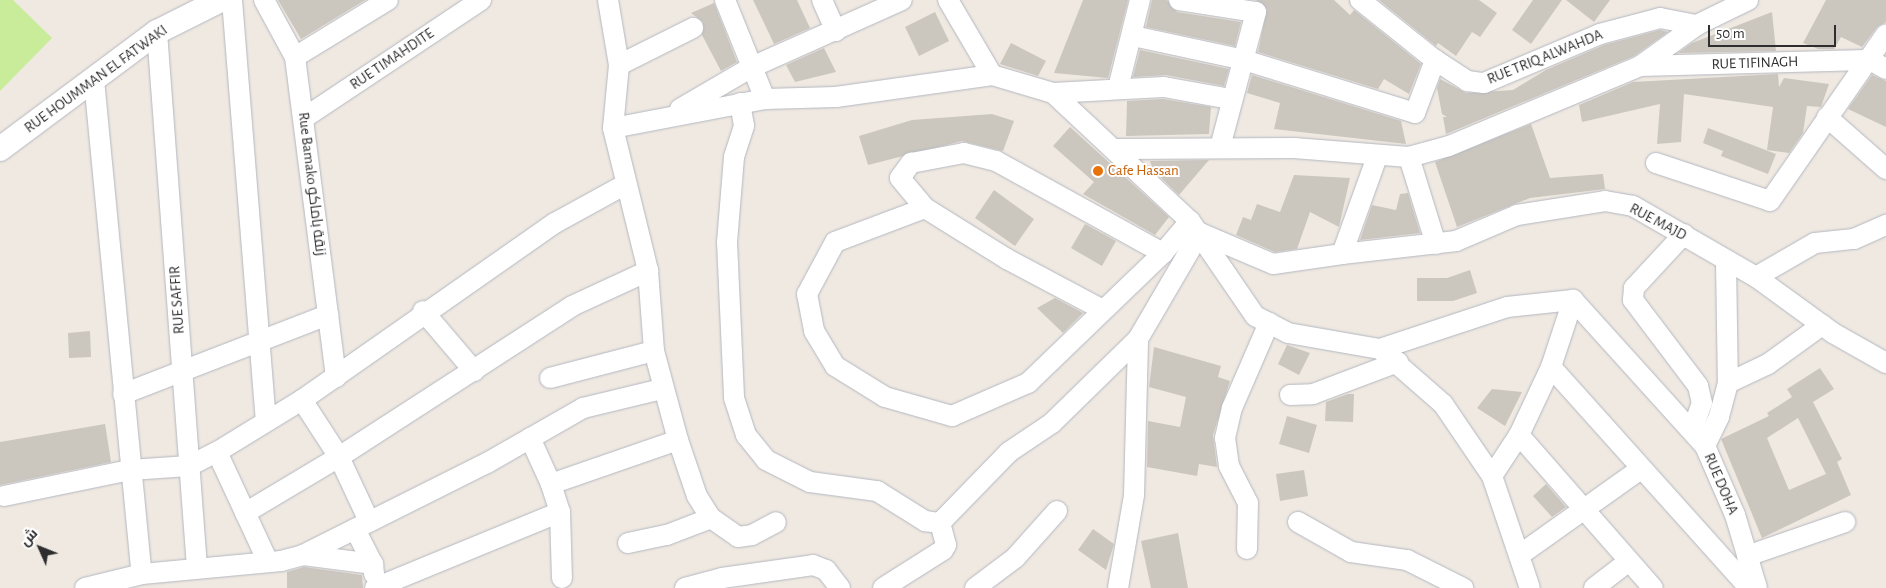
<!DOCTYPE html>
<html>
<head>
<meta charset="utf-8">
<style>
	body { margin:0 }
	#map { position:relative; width:1886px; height:588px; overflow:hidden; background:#efe9e1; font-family:"Alegreya Sans",Cairo,sans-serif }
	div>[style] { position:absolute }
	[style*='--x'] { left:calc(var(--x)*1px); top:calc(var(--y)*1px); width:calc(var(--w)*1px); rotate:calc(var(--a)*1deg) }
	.pitch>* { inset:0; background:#c9ec9a }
	.building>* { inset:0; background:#cbc7bf }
	.roads { filter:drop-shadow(0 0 1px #b4b7c1) drop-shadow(0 0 1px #b4b7c1) }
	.minor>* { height:20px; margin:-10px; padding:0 10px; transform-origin:10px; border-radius:10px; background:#fff }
	.tertiary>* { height:24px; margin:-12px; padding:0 12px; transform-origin:12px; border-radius:12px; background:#fff }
	.dots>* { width:14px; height:14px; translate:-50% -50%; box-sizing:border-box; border:2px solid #fff; border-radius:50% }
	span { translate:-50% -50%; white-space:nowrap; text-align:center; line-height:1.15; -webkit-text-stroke:4px #fff; paint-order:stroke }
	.street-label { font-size:15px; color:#2e2e2e }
	.food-label { font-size:15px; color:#c56008 }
	.left { translate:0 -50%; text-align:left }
	.north { position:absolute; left:15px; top:523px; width:50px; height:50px; -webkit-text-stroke:4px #fff; paint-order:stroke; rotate:314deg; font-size:14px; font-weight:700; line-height:20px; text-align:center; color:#2e2e2e }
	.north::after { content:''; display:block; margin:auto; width:18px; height:22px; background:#2e2e2e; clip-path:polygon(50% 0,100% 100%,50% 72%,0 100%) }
	.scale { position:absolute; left:1708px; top:25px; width:128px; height:22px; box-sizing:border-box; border:2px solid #2e2e2e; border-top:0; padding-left:6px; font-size:15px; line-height:18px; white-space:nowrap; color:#2e2e2e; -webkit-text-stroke:4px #fff; paint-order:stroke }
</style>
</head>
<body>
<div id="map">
	<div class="pitch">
		<div style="clip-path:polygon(0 0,13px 0,52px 38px,0 91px)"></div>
	</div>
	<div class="building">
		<div style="clip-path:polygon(278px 0,365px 0,301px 39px)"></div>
		<div style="clip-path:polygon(753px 0,797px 0,810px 28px,774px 44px)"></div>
		<div style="clip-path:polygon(1083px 0,1128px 0,1108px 78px,1054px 73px)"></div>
		<div style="clip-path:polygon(1152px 0,1167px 0,1177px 12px,1241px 22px,1235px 46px,1146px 27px)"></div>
		<div style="clip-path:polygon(1256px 0,1334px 0,1350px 15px,1354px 10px,1421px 64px,1409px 94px,1384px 79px,1378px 89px,1258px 52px,1267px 9px)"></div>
		<div style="clip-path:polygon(1379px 0,1479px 0,1497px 13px,1480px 37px,1472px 32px,1456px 56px,1438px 43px,1436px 46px)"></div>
		<div style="clip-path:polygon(1533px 0,1562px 0,1531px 44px,1512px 30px)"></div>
		<div style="clip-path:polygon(1566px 0,1610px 0,1594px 22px)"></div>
		<div style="clip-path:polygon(1826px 0,1886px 0,1886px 22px,1877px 27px,1862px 47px,1841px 37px,1834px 49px,1818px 49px,1803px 43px)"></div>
		<div style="clip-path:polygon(714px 3px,737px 62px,721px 71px,702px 35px,703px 22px,691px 13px)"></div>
		<div style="clip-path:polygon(935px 12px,949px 41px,919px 56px,905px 27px)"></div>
		<div style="clip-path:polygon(1772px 12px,1776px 51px,1678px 53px,1692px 43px)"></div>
		<div style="clip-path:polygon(1660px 30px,1668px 32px,1634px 56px,1446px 134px,1443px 117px,1447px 117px,1442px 114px,1437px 88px,1440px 79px,1466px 93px,1513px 90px,1546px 70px,1604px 45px)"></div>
		<div style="clip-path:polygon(1011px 43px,1046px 61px,1038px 76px,1000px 64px)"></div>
		<div style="clip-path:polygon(824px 48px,836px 72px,795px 82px,786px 65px)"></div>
		<div style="clip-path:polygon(1140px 50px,1229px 69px,1224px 86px,1166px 75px,1133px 77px)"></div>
		<div style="clip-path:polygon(1778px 74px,1779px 87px,1784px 78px,1829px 84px,1821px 107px,1807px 106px,1803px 133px,1789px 153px,1767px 150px,1773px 107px,1684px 94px,1681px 142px,1657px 144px,1660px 104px,1582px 122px,1579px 105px,1633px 82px)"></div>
		<div style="clip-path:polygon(1252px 75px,1401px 121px,1406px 144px,1274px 129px,1280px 103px,1247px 93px)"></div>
		<div style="clip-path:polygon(1872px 75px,1886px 81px,1886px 127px,1848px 109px)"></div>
		<div style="clip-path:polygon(1163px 99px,1211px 107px,1209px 134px,1126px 136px,1127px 101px)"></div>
		<div style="clip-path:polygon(992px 114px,1014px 121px,1003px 151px,962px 141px,868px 165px,859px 136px,912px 120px)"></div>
		<div style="clip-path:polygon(1531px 124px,1550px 178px,1603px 174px,1605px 189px,1530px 198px,1457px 227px,1435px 162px)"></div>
		<div style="clip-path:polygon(1070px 127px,1169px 217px,1155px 235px,1083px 194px,1094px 182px,1053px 146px)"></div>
		<div style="clip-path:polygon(1708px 128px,1776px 154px,1768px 174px,1721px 156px,1723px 151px,1703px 143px)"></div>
		<div style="clip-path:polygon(1209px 160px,1179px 195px,1153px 170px,1150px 161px)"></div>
		<div style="clip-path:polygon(1294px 175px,1350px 178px,1339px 227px,1310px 212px,1297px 249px,1275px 252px,1236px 235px,1243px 217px,1251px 220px,1257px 204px,1280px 212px)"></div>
		<div style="clip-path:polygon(994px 190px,1034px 219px,1015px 246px,975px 218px)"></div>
		<div style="clip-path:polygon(1408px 193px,1420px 233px,1360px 240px,1372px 205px,1396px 210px,1400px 194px)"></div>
		<div style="clip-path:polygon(1085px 224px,1116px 241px,1102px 266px,1071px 248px)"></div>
		<div style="clip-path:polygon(1470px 270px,1477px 293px,1453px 301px,1417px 301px,1417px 278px,1447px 278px)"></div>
		<div style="clip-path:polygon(1055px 298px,1083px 313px,1063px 333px,1037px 308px)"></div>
		<div style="clip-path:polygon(90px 331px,91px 357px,69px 358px,68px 333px)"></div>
		<div style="clip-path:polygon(1287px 345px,1310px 353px,1299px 375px,1278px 364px)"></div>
		<div style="clip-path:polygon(1154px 347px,1221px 366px,1218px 377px,1230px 381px,1213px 435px,1217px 467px,1199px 464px,1197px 476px,1147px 467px,1148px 421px,1180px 427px,1186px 397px,1149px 387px)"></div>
		<div style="clip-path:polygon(evenodd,1820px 368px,1834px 389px,1813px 402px,1842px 459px,1837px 462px,1851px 495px,1762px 538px,1721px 439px,1769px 416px,1767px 413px,1792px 397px,1787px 389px,1820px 368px,1798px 418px,1826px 474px,1789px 490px,1767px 438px,1798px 418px)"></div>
		<div style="clip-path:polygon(1492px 389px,1522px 392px,1505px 426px,1477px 408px)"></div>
		<div style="clip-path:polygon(1348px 394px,1354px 394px,1353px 422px,1325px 421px,1326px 402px)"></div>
		<div style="clip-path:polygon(1287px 416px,1317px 425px,1309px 453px,1279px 444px)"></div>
		<div style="clip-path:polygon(105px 424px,111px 462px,0 485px,0 442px)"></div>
		<div style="clip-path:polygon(1304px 470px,1308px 496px,1280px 501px,1276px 474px)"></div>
		<div style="clip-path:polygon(1546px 484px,1566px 507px,1552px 517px,1533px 496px)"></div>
		<div style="clip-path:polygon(1093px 529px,1114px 544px,1106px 570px,1078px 550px)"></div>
		<div style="clip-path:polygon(1178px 533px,1188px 588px,1151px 588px,1141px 541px)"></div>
		<div style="clip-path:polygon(304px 567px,362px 575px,363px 588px,287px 588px,287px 572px)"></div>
	</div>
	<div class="roads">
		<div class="minor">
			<div style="--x:232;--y:0;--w:422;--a:85.4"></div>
			<div style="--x:264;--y:0;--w:65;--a:61.5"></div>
			<div style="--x:295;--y:57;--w:323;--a:82.7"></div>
			<div style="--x:608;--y:0;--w:66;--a:80.4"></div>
			<div style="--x:619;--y:65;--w:63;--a:95.4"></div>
			<div style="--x:613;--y:128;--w:147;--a:76.2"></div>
			<div style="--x:648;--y:271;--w:80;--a:85.7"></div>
			<div style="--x:654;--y:351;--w:92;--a:74.9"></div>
			<div style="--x:678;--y:440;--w:59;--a:71.3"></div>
			<div style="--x:697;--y:496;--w:26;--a:58"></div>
			<div style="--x:711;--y:518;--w:33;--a:35"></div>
			<div style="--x:738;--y:537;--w:14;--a:-8"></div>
			<div style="--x:752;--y:535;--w:27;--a:-28"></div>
			<div style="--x:725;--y:0;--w:107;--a:68"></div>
			<div style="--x:822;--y:0;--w:34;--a:66"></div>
			<div style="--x:948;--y:0;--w:87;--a:59.6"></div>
			<div style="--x:1179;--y:0;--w:78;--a:8.9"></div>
			<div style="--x:1256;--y:12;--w:140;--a:104.9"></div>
			<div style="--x:1360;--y:0;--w:96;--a:38.7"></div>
			<div style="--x:1435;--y:60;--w:38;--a:33"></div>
			<div style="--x:1467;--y:81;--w:17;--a:7"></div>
			<div style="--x:1484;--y:83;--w:126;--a:-22.9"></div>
			<div style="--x:1600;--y:34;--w:62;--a:-14.9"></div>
			<div style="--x:1660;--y:18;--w:38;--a:11"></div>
			<div style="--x:1697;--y:25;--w:57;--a:-26.1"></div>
			<div style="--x:157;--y:32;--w:537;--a:85.73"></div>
			<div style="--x:1133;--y:36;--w:114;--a:12.2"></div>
			<div style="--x:1244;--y:60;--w:179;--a:17.2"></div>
			<div style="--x:1415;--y:113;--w:57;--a:-69.3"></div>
			<div style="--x:295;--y:57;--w:109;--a:-31.5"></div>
			<div style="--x:619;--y:65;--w:83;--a:-26.6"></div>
			<div style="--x:1640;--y:66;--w:230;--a:-1.5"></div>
			<div style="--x:1870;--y:60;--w:18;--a:29"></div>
			<div style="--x:94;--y:80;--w:496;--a:84.5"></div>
			<div style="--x:1118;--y:88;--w:91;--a:-76"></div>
			<div style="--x:1053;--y:93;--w:187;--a:43.1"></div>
			<div style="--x:1190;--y:221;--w:115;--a:55.6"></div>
			<div style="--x:1255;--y:316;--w:37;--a:27"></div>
			<div style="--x:1288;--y:333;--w:93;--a:9.9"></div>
			<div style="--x:1380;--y:349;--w:84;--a:41.1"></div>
			<div style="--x:1443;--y:404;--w:87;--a:55.8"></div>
			<div style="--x:1492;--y:476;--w:118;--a:71.3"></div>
			<div style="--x:740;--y:103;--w:23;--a:80"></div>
			<div style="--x:744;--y:126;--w:33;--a:108"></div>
			<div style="--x:734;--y:157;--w:85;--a:94.7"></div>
			<div style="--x:727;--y:242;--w:156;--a:87.4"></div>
			<div style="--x:734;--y:398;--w:39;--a:72"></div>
			<div style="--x:746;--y:435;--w:32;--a:51"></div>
			<div style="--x:766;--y:460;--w:49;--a:26.6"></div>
			<div style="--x:810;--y:482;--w:68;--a:7.7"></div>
			<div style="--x:877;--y:491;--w:57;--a:32"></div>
			<div style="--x:925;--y:521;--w:15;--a:8"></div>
			<div style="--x:940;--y:523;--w:99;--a:-45.8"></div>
			<div style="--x:1009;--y:452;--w:52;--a:-34"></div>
			<div style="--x:1052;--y:423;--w:120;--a:-44.3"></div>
			<div style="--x:680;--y:109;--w:83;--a:-30.3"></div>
			<div style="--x:752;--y:67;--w:164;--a:-24.1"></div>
			<div style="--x:1827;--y:117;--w:79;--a:41.4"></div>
			<div style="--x:304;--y:118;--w:213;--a:-33.7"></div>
			<div style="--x:613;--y:128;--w:155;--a:-10.8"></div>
			<div style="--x:765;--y:99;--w:71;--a:-1.6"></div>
			<div style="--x:836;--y:97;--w:158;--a:-8"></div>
			<div style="--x:992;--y:75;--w:64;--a:16.4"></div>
			<div style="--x:1053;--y:93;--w:111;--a:-3.1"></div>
			<div style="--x:1164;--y:87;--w:68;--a:10.2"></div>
			<div style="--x:1117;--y:149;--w:177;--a:-0.3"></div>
			<div style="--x:1294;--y:148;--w:115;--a:4.5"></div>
			<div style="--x:1409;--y:157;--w:41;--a:-15.4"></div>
			<div style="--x:1449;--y:146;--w:207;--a:-22.7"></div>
			<div style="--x:1640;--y:66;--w:70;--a:-35.7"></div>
			<div style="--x:1409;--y:157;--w:91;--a:72.8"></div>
			<div style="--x:1656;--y:163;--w:120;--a:18.4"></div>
			<div style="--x:1770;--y:201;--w:203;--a:-55.2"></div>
			<div style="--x:925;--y:208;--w:96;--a:159.3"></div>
			<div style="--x:835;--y:242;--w:59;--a:118.3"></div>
			<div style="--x:807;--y:294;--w:38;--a:79"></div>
			<div style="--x:814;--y:331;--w:41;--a:59"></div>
			<div style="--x:835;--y:366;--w:59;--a:31.8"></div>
			<div style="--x:885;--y:397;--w:70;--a:15.8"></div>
			<div style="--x:952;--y:416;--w:83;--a:-23.5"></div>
			<div style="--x:1028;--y:383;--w:187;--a:-43.9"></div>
			<div style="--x:1163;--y:253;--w:42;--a:-49.8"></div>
			<div style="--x:1200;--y:233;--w:79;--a:23"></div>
			<div style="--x:1273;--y:264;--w:70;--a:-8.2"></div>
			<div style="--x:1342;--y:254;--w:103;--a:-70.2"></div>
			<div style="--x:1684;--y:234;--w:74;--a:132.8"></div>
			<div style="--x:1634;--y:288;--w:12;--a:95"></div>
			<div style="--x:1633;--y:300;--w:108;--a:52.9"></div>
			<div style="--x:1698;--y:386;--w:17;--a:77"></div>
			<div style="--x:1702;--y:403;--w:27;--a:110"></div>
			<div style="--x:1342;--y:254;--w:115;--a:-6.5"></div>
			<div style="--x:1456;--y:241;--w:66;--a:-23.1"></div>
			<div style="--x:1517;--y:215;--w:89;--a:-9"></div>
			<div style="--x:1605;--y:201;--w:28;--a:10"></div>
			<div style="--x:1633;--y:206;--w:142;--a:30"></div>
			<div style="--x:1756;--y:277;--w:95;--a:36"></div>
			<div style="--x:1833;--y:333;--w:61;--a:29.5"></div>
			<div style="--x:1726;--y:262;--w:121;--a:89.1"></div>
			<div style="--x:1728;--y:383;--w:35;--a:105"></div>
			<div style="--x:1719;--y:417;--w:32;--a:116"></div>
			<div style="--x:1705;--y:446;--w:75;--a:66.5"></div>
			<div style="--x:1735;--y:515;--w:76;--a:73.2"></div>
			<div style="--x:1756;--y:277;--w:68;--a:-30"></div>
			<div style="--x:1815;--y:243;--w:39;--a:-6"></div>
			<div style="--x:1854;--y:239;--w:35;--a:-24"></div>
			<div style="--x:1103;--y:310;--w:109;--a:-152"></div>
			<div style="--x:1007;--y:259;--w:97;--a:-148.1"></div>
			<div style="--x:925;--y:208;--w:39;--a:-130"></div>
			<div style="--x:900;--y:178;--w:19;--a:-54"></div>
			<div style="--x:911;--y:163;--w:54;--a:-10.7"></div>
			<div style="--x:964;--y:153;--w:33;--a:14"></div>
			<div style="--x:996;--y:161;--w:191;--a:28.9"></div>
			<div style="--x:423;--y:311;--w:79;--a:49.6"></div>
			<div style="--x:1380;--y:349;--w:134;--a:-18.3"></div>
			<div style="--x:1507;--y:307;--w:66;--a:-6.1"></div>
			<div style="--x:1573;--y:300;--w:197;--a:47.9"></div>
			<div style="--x:1551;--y:367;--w:297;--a:48.1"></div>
			<div style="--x:550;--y:378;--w:107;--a:-14.6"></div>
			<div style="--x:1728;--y:383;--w:44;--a:-25.4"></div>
			<div style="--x:1768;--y:364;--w:67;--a:-35.8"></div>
			<div style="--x:123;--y:394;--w:220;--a:-21.1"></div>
			<div style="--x:1290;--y:395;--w:23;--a:-2"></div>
			<div style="--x:1313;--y:394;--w:91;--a:-20.6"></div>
			<div style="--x:302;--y:400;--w:68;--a:57"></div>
			<div style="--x:339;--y:457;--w:71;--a:64.9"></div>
			<div style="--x:1519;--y:435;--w:203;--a:48.8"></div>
			<div style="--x:530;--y:438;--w:51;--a:65.5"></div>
			<div style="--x:217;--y:452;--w:121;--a:65.1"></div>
			<div style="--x:1492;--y:476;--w:49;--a:-56.6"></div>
			<div style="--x:1519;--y:435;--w:75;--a:-64.8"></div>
			<div style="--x:1551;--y:367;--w:71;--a:-71.8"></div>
			<div style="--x:4;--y:496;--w:129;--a:-11.7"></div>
			<div style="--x:130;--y:470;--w:59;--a:-3.9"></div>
			<div style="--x:189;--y:466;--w:31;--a:-27"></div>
			<div style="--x:217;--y:452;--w:100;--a:-31.5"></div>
			<div style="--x:302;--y:400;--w:309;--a:-35"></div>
			<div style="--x:555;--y:223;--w:81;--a:-28.8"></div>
			<div style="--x:560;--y:512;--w:66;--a:88.3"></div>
			<div style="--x:245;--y:513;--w:109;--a:-30.8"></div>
			<div style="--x:339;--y:457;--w:278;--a:-32.9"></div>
			<div style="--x:572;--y:306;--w:84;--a:-24.7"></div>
			<div style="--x:1298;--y:522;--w:61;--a:29.5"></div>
			<div style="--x:1351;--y:552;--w:57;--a:8.1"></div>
			<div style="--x:1407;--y:560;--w:63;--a:26.6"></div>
			<div style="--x:355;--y:529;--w:39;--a:63"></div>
			<div style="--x:373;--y:564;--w:10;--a:84"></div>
			<div style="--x:628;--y:543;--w:40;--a:-12"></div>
			<div style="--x:667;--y:535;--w:47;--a:-21.1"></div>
			<div style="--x:1247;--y:549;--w:46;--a:-88.8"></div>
			<div style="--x:1248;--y:503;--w:42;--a:-117.2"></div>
			<div style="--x:1229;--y:466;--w:28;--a:-98"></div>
			<div style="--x:1225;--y:438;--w:31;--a:-77"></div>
			<div style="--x:1232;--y:408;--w:93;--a:-66.5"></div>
			<div style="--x:1521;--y:554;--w:145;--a:-35.4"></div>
			<div style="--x:303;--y:555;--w:206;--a:-26.6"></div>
			<div style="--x:487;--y:463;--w:111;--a:-29.8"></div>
			<div style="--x:583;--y:408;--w:81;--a:-13.5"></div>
			<div style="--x:1747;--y:556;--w:104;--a:-19.1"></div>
			<div style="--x:85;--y:588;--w:59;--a:-13.8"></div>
			<div style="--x:142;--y:574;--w:140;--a:-5.3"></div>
			<div style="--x:281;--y:561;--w:23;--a:-15"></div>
			<div style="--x:303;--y:555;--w:71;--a:7.3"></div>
			<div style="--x:375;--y:588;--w:200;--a:-22.3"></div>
			<div style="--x:560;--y:512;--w:29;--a:-108"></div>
			<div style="--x:551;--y:484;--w:134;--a:-19.1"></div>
			<div style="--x:685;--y:588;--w:38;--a:-15"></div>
			<div style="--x:722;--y:578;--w:92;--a:-8.1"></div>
			<div style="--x:813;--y:565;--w:14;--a:21"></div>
			<div style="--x:826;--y:570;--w:23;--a:52"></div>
			<div style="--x:883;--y:588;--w:71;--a:-32.3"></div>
			<div style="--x:943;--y:550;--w:6;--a:-59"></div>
			<div style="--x:946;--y:545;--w:23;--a:-105"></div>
			<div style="--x:975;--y:588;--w:50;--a:-36.9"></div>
			<div style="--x:1015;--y:558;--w:63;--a:-48.2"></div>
			<div style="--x:1118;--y:588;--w:94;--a:-80.2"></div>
			<div style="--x:1134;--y:495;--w:156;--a:-88.5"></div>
			<div style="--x:1138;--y:339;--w:123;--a:-59.7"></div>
			<div style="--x:1594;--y:588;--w:44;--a:-37.6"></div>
		</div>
		<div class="tertiary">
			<div style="--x:0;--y:149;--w:196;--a:-36.7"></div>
			<div style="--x:157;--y:32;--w:72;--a:-26.6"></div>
		</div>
	</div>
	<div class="dots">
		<div style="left:1098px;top:171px;background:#e8710a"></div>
	</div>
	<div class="street-label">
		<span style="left:1545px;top:57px;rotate:-22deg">RUE TRIQ ALWAHDA</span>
		<span style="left:392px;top:59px;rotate:-34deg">RUE TIMAHDITE</span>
		<span style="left:1755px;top:63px;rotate:-2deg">RUE TIFINAGH</span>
		<span style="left:96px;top:79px;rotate:-36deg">RUE HOUMMAN EL FATWAKI</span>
		<span style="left:312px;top:184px;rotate:83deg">Rue Bamako زنقة باماكو</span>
		<span style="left:1658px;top:222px;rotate:28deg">RUE MAJD</span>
		<span style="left:177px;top:300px;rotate:-94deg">RUE SAFFIR</span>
		<span style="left:1721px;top:484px;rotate:67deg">RUE DOHA</span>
	</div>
	<div class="food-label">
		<span class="left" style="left:1108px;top:171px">Cafe Hassan</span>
	</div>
	<div class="north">ش</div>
	<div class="scale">50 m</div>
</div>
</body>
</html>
